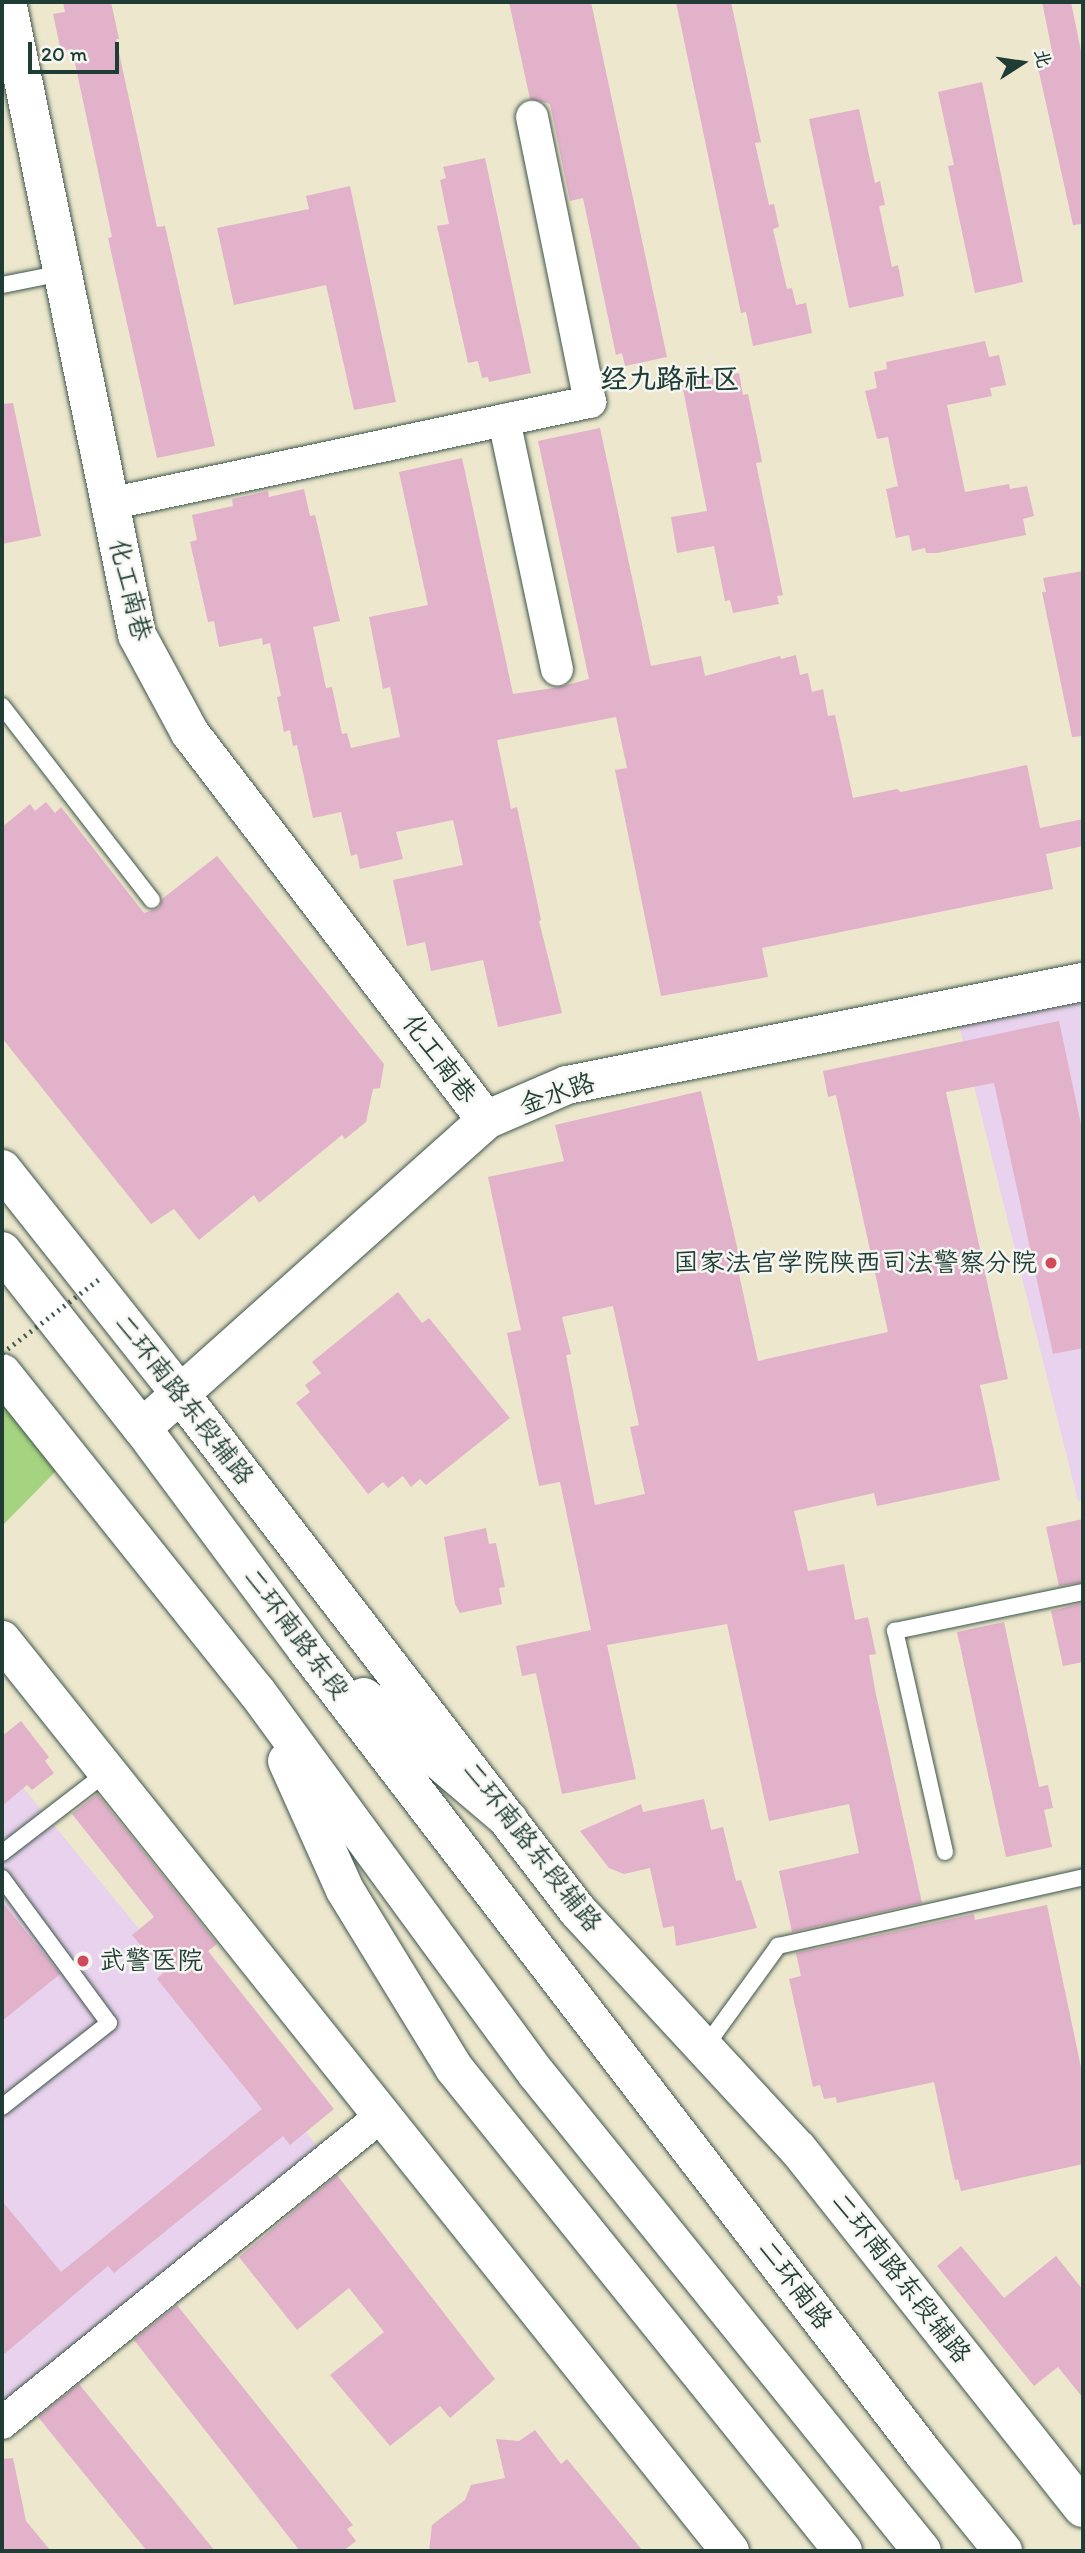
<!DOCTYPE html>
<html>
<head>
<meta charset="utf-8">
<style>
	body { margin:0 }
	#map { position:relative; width:1085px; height:2553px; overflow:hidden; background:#ece7cd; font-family:Itim,"LXGW WenKai TC",sans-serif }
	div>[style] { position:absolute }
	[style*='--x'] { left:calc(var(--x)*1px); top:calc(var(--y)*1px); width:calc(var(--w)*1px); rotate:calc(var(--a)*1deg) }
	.built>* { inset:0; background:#e9d2ed }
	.green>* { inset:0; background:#a6d380 }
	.building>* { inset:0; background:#e2b2ca }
	.roads { filter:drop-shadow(0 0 2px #3e564b) drop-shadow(0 0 2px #3e564b) }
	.lane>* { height:16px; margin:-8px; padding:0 8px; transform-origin:8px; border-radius:8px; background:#fff }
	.street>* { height:32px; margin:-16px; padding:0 16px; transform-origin:16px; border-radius:16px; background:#fff }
	.secondary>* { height:38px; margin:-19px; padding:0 19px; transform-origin:19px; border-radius:19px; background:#fff }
	.highway>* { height:38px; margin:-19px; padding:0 19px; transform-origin:19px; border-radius:19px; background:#fff }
	.path-bridge>* { height:4.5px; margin-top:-2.25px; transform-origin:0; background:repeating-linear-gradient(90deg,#3e564b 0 2px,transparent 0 7px) }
	.dots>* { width:19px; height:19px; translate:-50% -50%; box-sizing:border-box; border:4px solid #f6f6f2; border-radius:50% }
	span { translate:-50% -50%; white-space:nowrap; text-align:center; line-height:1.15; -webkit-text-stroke:5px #f6f6f2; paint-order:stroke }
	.street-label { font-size:26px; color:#1f3d34 }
	.poi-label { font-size:26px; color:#1f3d34 }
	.right { translate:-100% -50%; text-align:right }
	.left { translate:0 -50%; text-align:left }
	.neighbourhood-label { font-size:28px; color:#1f3d34; font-weight:700 }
	.frame { position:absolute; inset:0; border:4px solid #1f3d34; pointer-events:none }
	.north { position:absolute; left:987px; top:28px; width:70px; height:70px; -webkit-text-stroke:5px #f6f6f2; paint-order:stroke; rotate:78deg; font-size:19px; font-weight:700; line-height:28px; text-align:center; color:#1f3d34 }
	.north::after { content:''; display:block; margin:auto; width:24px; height:32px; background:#1f3d34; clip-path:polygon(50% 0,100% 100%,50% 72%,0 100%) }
	.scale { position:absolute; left:28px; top:42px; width:91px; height:32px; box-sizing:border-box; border:4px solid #1f3d34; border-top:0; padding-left:9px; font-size:21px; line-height:24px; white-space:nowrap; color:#1f3d34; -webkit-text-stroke:5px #f6f6f2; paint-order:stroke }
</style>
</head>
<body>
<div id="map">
	<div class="built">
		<div style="clip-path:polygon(1083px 999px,1083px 1500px,1078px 1501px,959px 1026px)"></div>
		<div style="clip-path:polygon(2px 1762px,328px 2159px,2px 2423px)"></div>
	</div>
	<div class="green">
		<div style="clip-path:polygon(2px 1402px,57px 1470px,2px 1526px)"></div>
	</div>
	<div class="building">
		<div style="clip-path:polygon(63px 2px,111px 2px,119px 39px,116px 39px,157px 227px,165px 226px,215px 446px,157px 458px,108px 238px,112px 237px,72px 49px,61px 51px,53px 14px,65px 12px)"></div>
		<div style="clip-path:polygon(509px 2px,591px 2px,667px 357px,625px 366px,622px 353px,616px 355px,583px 198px,570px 201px,550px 104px,530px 99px)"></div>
		<div style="clip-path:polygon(676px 2px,731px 2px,761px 142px,755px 143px,769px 205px,774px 204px,779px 227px,773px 229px,787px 289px,792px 288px,796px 305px,806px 303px,812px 333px,753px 346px,746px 312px,741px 313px)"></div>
		<div style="clip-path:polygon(1042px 2px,1071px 2px,1083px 61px,1083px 224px,1073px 225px,1035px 54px,1052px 51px)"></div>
		<div style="clip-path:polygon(982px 82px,1023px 282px,975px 293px,948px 166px,954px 165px,938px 92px)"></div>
		<div style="clip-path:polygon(859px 109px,875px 183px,880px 181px,885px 205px,879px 206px,892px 267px,898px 265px,904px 296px,849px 308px,809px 119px)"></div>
		<div style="clip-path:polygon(485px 158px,531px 373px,489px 382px,488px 377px,482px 378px,478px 361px,468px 363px,437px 226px,449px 224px,440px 180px,446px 178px,443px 167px)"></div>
		<div style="clip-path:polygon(350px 186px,396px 402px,354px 410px,326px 285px,234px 305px,217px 228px,309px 209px,306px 196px)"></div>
		<div style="clip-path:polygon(985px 341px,989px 357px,999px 355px,1006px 385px,990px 388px,992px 396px,947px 405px,965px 492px,1009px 484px,1010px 489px,1027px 486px,1034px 516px,1023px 519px,1026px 535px,937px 553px,926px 553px,925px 548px,912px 551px,909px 535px,896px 538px,886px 489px,898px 486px,888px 437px,877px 439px,865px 391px,877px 388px,874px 372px,887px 369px,886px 362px)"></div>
		<div style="clip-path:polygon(739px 373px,743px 395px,748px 394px,760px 451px,762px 462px,756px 463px,783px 595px,777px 596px,779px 604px,733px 613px,730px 600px,725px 601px,714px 546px,677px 553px,671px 517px,707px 511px,682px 384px)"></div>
		<div style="clip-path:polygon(13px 403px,41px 536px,2px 544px,2px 404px)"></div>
		<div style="clip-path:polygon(600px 428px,651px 666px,701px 656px,705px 676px,780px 656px,781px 659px,796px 655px,800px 675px,808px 673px,812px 692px,823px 689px,828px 716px,835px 715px,853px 798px,897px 789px,901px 792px,1027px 765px,1040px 828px,1083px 819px,1083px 846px,1046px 854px,1053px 889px,762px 948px,768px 977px,661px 996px,615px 770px,627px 768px,616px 717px,497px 740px,511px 809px,517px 807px,541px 920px,539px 921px,562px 1013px,498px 1027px,483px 960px,431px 971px,425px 942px,407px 946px,393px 880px,463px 865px,453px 820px,396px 832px,403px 859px,360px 869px,357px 854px,351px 856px,341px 812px,313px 818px,297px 745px,293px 746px,290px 730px,284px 732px,277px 697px,281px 696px,270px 643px,263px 645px,262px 638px,219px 647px,214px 621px,208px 622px,190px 542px,197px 540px,192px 515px,233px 506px,232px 499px,268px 491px,269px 497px,304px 489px,310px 516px,315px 515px,340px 621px,313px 627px,326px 688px,332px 687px,342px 734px,347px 733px,351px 748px,400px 737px,390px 687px,383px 689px,369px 617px,428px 605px,399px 472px,462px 458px,513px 694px,560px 687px,589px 679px,538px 441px)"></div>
		<div style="clip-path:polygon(1083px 571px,1083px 736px,1072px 737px,1042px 592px,1046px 592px,1043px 578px)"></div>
		<div style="clip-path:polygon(46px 802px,55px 813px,61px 807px,144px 913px,159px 908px,162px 899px,217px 856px,384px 1064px,380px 1088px,373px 1089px,366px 1122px,345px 1139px,342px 1135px,259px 1203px,254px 1195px,199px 1240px,174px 1209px,151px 1224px,2px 1038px,2px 827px,30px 804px,35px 811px)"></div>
		<div style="clip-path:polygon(evenodd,1059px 1021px,1083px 1134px,1083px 1348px,1053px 1354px,994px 1083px,946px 1092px,1008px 1379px,980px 1385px,1000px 1480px,877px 1506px,874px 1493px,794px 1511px,808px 1571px,844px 1564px,855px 1620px,868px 1617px,876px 1654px,869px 1655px,875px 1690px,922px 1903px,792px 1932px,779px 1871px,859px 1853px,849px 1804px,769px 1821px,727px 1624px,607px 1645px,636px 1779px,562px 1794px,536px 1673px,522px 1676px,516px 1646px,591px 1630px,560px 1482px,539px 1486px,507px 1333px,521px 1330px,488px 1177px,564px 1161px,555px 1125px,701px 1091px,739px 1255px,735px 1256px,758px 1361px,888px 1332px,836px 1095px,828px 1097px,823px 1071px,1059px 1021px,613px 1306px,639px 1425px,630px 1427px,645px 1494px,595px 1505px,566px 1355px,571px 1354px,562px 1317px,613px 1306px)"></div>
		<div style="clip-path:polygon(398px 1292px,422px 1323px,429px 1318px,510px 1418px,426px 1485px,420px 1479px,411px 1487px,403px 1476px,388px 1488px,383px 1482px,368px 1494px,296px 1403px,310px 1392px,305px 1385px,321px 1373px,312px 1362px)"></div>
		<div style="clip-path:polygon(1083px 1519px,1083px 1582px,1059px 1586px,1046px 1527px)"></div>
		<div style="clip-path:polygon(486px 1528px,489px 1544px,496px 1543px,505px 1587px,499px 1588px,502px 1604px,460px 1613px,455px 1604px,444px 1537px)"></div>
		<div style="clip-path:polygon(1083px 1603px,1083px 1662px,1063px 1666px,1051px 1611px)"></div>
		<div style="clip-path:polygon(1004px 1622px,1039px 1787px,1048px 1785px,1053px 1808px,1044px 1810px,1052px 1847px,1006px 1857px,957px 1632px)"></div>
		<div style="clip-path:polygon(21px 1721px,49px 1757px,45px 1761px,54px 1773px,32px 1790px,27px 1785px,2px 1806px,2px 1736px)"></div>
		<div style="clip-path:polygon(97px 1794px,217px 1944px,208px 1951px,334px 2109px,290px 2145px,283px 2136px,114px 2273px,108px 2266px,2px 2356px,2px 2201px,61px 2272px,262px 2109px,157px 1979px,163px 1973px,132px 1935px,154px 1917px,72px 1814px)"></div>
		<div style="clip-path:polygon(704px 1799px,711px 1830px,723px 1827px,736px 1881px,741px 1880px,757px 1928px,676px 1946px,674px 1926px,663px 1928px,650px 1868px,624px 1874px,609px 1868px,580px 1831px,641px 1804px,643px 1812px)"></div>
		<div style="clip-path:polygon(2px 1902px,60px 1974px,2px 2021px)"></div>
		<div style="clip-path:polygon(1047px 1905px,1083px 2077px,1083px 2164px,961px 2191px,958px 2179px,955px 2180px,934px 2082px,837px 2103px,836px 2097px,824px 2099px,820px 2085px,813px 2087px,789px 1979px,801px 1976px,796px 1953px,974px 1914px,975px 1920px)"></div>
		<div style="clip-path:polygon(337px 2175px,495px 2379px,450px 2418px,440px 2406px,390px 2446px,330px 2375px,384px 2332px,349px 2288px,297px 2330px,239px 2257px)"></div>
		<div style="clip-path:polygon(961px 2246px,1004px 2298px,1056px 2256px,1083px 2290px,1083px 2398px,1058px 2367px,1034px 2386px,937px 2266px)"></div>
		<div style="clip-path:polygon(177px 2305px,353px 2525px,347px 2529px,356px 2541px,343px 2551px,300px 2551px,134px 2340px)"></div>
		<div style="clip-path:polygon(79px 2384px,215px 2551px,147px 2551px,38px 2417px)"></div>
		<div style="clip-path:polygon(535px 2430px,561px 2464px,567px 2459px,643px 2551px,429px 2551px,432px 2525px,465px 2500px,471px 2485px,505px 2478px,496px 2439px,519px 2441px)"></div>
		<div style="clip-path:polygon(13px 2458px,26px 2521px,51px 2551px,2px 2551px,2px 2459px)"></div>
	</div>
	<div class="roads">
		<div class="lane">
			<div style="--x:2;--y:285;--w:61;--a:-11.3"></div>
			<div style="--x:2;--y:706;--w:245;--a:52.3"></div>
			<div style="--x:945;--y:1852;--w:227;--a:-102.7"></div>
			<div style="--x:895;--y:1631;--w:192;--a:-11.7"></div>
			<div style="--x:2;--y:1853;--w:133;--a:-37.6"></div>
			<div style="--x:2;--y:1878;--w:180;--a:53.6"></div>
			<div style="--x:109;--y:2023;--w:136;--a:141.9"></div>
			<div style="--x:705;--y:2047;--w:125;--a:-54.1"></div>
			<div style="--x:778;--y:1946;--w:313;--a:-12.7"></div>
		</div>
		<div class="street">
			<div style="--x:504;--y:420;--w:255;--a:78"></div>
			<div style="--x:109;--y:504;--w:492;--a:-12"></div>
			<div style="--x:590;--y:402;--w:291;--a:-101.5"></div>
			<div style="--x:2;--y:2423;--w:488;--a:-39"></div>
		</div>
		<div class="secondary">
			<div style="--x:7;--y:2;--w:646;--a:78.39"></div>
			<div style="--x:137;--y:635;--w:111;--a:61.6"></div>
			<div style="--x:190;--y:733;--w:487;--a:52.6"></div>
			<div style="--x:2;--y:1169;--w:288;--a:51.6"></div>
			<div style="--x:181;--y:1395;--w:651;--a:52.43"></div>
			<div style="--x:578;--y:1911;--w:324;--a:47.3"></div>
			<div style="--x:798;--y:2149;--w:458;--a:51.6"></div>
			<div style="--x:142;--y:1428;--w:462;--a:-41.8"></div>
			<div style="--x:486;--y:1120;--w:88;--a:-23.4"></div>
			<div style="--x:567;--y:1085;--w:526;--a:-11.29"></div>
			<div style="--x:2;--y:1640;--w:1166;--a:51.37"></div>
		</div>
		<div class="highway">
			<div style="--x:2;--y:1251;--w:226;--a:51.7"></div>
			<div style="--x:142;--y:1428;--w:275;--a:53.4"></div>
			<div style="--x:306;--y:1649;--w:1016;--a:52.48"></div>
			<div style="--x:925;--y:2455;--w:124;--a:50.9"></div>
			<div style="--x:2;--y:1373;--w:408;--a:51.4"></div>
			<div style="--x:257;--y:1692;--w:472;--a:53.8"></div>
			<div style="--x:536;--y:2073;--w:614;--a:51.08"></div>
			<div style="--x:364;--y:1697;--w:190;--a:40.3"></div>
			<div style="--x:287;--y:1761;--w:141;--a:65.8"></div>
			<div style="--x:345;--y:1890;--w:209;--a:58.5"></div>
			<div style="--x:454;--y:2068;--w:620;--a:51.15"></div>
		</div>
	</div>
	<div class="path-bridge">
		<div style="--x:2;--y:1353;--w:122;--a:-37.3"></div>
	</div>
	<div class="dots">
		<div style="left:1051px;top:1263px;background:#d1495b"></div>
		<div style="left:83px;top:1961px;background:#d1495b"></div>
	</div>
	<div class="street-label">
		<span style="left:130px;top:590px;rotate:76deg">化工南巷</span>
		<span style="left:439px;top:1059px;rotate:53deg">化工南巷</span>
		<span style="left:557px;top:1094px;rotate:-19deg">金水路</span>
		<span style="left:184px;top:1400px;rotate:52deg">二环南路东段辅路</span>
		<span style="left:296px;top:1634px;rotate:53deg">二环南路东段</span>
		<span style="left:532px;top:1847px;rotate:52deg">二环南路东段辅路</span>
		<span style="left:901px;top:2278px;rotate:52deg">二环南路东段辅路</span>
		<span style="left:795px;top:2285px;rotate:53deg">二环南路</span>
	</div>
	<div class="poi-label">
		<span class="right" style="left:1037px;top:1263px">国家法官学院陕西司法警察分院</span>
		<span class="left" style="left:99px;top:1961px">武警医院</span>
	</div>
	<div class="neighbourhood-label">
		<span style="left:670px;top:378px">经九路社区</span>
	</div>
	<div class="frame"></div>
	<div class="north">北</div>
	<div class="scale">20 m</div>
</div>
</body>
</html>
